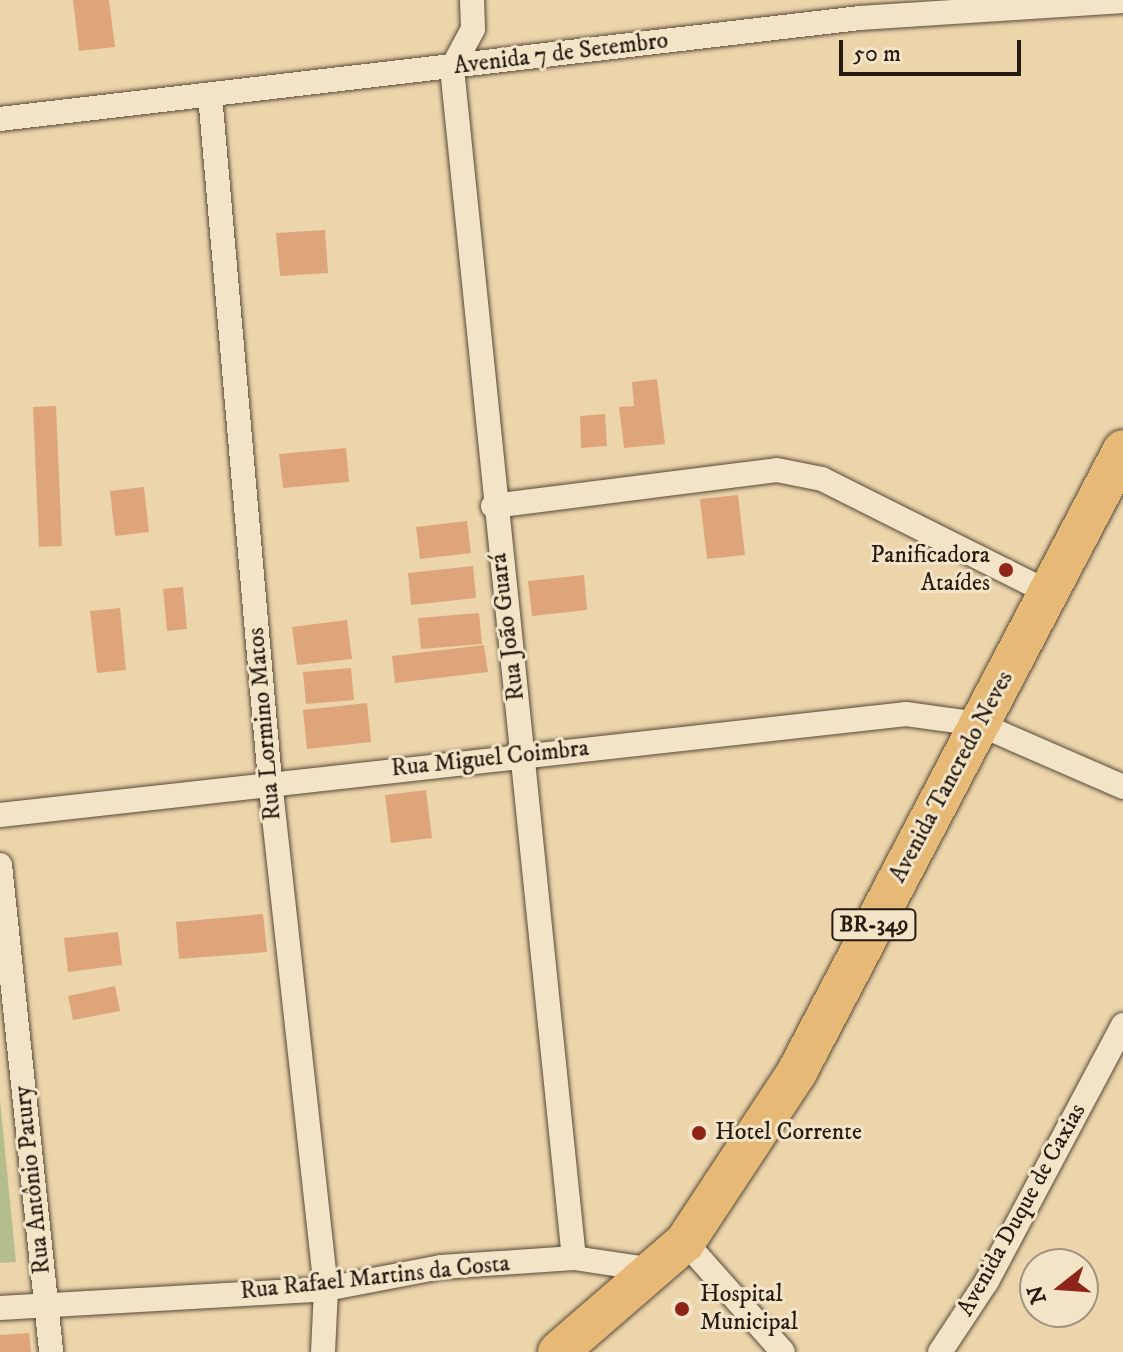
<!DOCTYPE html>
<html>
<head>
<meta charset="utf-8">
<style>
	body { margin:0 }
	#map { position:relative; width:1123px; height:1352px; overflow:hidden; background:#ecd5ab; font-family:"IM FELL DW Pica",serif }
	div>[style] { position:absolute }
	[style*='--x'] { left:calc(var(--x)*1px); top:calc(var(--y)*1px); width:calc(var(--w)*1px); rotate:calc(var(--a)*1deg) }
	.green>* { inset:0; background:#b4be8c }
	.building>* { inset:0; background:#dfa57a }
	.roads { filter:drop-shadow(0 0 2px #574a38) drop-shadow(0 0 2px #574a38) }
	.minor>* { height:24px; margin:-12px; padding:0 12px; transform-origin:12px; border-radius:12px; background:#f3e4c8 }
	.primary>* { height:40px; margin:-20px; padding:0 20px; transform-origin:20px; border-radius:20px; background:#e6ba76 }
	.dots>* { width:22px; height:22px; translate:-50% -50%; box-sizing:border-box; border:4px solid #f3e4c8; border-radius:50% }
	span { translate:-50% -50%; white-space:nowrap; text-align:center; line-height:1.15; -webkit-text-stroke:6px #f3e4c8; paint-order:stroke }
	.shield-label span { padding:2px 6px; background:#f3e4c8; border:2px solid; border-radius:6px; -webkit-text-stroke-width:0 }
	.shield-label { font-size:22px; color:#251b11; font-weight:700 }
	.street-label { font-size:24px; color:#251b11 }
	.poi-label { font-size:24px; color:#251b11 }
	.right { translate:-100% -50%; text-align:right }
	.left { translate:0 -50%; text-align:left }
	.north { position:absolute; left:1019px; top:1248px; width:80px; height:80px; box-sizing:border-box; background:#f3e4c8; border:2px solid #a1947f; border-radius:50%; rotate:253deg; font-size:22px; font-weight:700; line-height:32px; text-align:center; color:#251b11 }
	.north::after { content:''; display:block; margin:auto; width:28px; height:36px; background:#8f2418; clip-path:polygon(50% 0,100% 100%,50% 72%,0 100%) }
	.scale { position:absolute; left:839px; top:40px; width:182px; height:36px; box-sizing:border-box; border:4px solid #251b11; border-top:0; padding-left:10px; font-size:24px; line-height:28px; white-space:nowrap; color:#251b11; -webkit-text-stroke:6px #f3e4c8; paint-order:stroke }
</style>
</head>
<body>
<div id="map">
	<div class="green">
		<div style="clip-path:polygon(0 1100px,16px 1262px,0 1263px)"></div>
	</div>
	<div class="building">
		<div style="clip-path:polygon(73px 0,109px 0,115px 47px,79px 51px)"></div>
		<div style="clip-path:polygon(325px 230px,328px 273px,280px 276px,276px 233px)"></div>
		<div style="clip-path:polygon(657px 379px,665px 444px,624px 448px,619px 407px,634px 406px,632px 382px)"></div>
		<div style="clip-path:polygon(56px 406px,62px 546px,39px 547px,33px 407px)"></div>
		<div style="clip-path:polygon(605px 414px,607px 446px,581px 448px,580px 416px)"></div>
		<div style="clip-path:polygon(346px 448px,349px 482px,283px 488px,279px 454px)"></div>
		<div style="clip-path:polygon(144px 487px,149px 532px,115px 536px,110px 491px)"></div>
		<div style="clip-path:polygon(738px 495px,745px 555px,707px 559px,700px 499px)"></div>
		<div style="clip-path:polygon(467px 521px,471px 553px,420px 559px,416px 527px)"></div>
		<div style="clip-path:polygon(473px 566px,476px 598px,411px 605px,408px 573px)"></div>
		<div style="clip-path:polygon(584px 575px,587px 610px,532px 616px,528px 581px)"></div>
		<div style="clip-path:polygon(183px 587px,187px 629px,167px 631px,163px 589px)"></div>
		<div style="clip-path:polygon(120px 608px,126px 670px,97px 673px,90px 611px)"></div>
		<div style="clip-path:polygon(479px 613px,482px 644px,421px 649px,418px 618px)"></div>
		<div style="clip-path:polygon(347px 620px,352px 659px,297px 665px,292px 627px)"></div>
		<div style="clip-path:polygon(484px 645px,488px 672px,395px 683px,392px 656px)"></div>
		<div style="clip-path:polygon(351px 668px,354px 700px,306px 704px,303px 672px)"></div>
		<div style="clip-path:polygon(367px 703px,371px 742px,307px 749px,303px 710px)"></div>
		<div style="clip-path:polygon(426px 790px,432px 838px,391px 843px,385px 795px)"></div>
		<div style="clip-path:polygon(263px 914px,267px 952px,179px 959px,176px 922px)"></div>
		<div style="clip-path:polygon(118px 932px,122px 965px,68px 972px,64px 938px)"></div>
		<div style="clip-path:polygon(115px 986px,120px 1011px,73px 1020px,68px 996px)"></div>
		<div style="clip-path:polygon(29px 1333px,31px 1352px,0 1352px,0 1335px)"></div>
	</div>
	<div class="roads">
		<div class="minor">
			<div style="--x:472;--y:0;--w:29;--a:88"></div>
			<div style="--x:473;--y:29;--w:44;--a:118.3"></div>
			<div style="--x:452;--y:68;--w:1196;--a:84.15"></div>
			<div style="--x:210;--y:95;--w:689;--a:85"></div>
			<div style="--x:270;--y:781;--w:511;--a:83.71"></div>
			<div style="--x:326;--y:1289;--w:63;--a:92.7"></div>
			<div style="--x:0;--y:119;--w:866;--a:-6.7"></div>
			<div style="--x:860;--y:18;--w:264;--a:-3.7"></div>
			<div style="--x:493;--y:506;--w:286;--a:-7.2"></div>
			<div style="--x:777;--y:470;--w:46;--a:11.3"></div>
			<div style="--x:822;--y:479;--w:253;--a:26.6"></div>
			<div style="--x:0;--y:815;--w:912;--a:-6.36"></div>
			<div style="--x:906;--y:714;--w:74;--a:7.8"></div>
			<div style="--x:979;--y:724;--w:157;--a:23.6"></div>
			<div style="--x:0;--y:865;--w:490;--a:84"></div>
			<div style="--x:685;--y:1242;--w:147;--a:48.3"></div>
			<div style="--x:0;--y:1308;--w:327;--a:-3.3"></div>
			<div style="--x:326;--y:1289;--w:117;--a:-10.8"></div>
			<div style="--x:441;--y:1267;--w:133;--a:-3.9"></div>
			<div style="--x:574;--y:1258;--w:80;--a:8.6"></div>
			<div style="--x:940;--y:1352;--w:85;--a:-56.5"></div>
			<div style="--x:987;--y:1281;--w:290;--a:-62"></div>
		</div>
		<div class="primary">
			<div style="--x:558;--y:1352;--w:168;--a:-40.9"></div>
			<div style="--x:685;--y:1242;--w:204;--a:-56.6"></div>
			<div style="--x:797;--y:1072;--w:702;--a:-62.34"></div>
		</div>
	</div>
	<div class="dots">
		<div style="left:1006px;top:570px;background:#8f2418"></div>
		<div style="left:699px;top:1133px;background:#8f2418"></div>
		<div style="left:682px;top:1309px;background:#8f2418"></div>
	</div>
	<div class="shield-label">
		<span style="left:874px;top:925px">BR-349</span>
	</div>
	<div class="street-label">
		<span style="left:561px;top:54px;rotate:-7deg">Avenida 7 de Setembro</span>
		<span style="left:508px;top:627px;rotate:-97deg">Rua João Guará</span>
		<span style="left:265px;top:724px;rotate:-95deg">Rua Lormino Matos</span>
		<span style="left:490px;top:759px;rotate:-6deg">Rua Miguel Coimbra</span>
		<span style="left:952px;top:777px;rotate:-62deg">Avenida Tancredo Neves</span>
		<span style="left:33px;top:1180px;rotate:-96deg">Rua Antônio Patury</span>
		<span style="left:1022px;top:1210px;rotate:-61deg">Avenida Duque de Caxias</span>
		<span style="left:375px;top:1278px;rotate:-6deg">Rua Rafael Martins da Costa</span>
	</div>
	<div class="poi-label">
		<span class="right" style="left:990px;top:570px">Panificadora<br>Ataídes</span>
		<span class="left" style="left:715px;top:1133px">Hotel Corrente</span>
		<span class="left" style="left:700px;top:1309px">Hospital<br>Municipal</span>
	</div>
	<div class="north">N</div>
	<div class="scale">50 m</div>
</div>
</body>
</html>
